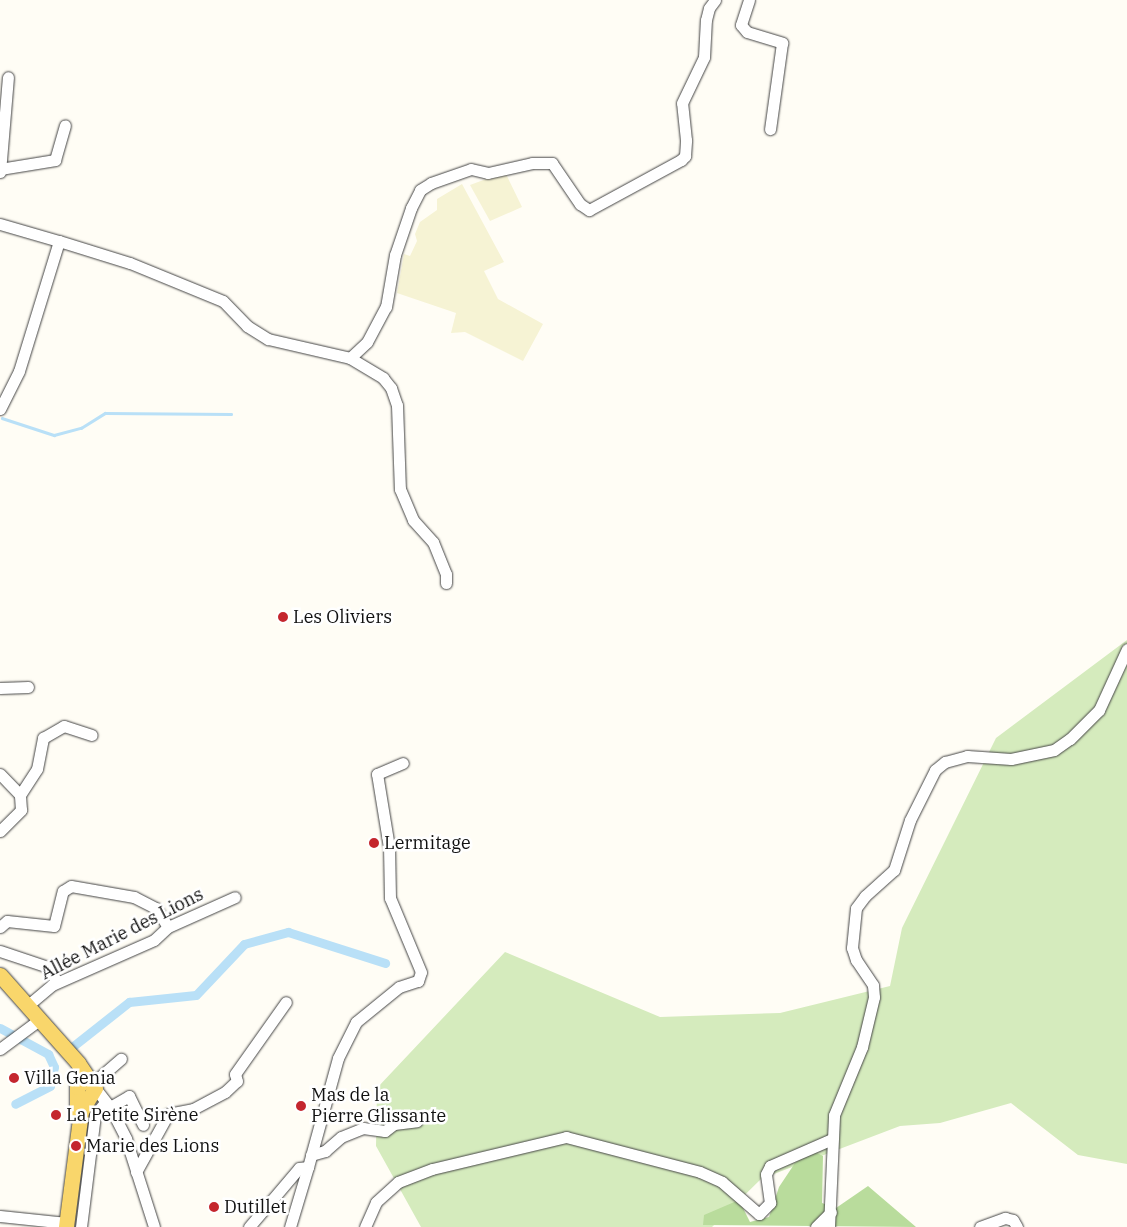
<!DOCTYPE html>
<html>
<head>
<meta charset="utf-8">
<style>
	body { margin:0 }
	#map { position:relative; width:1127px; height:1227px; overflow:hidden; background:#fffdf5; font-family:"IBM Plex Serif",serif }
	div>[style] { position:absolute }
	[style*='--x'] { left:calc(var(--x)*1px); top:calc(var(--y)*1px); width:calc(var(--w)*1px); rotate:calc(var(--a)*1deg) }
	.farmland>* { inset:0; background:#f6f3d4 }
	.green>* { inset:0; background:#d5ebbd }
	.forest>* { inset:0; background:#b9dc9c }
	.stream>* { height:2.5px; margin:-1.25px; padding:0 1.25px; transform-origin:1.25px; border-radius:1.25px; background:#b9e0f7 }
	.canal>* { height:9px; margin:-4.5px; padding:0 4.5px; transform-origin:4.5px; border-radius:4.5px; background:#b9e0f7 }
	.roads { filter:drop-shadow(0 0 1px #444) drop-shadow(0 0 1px #444) }
	.minor>* { height:11px; margin:-5.5px; padding:0 5.5px; transform-origin:5.5px; border-radius:5.5px; background:#fff }
	.major>* { height:15px; margin:-7.5px; padding:0 7.5px; transform-origin:7.5px; border-radius:7.5px; background:#f9d66b }
	.dots>* { width:14px; height:14px; translate:-50% -50%; box-sizing:border-box; border:2px solid #fff; border-radius:50% }
	span { translate:-50% -50%; white-space:nowrap; text-align:center; line-height:1.15; -webkit-text-stroke:5px #fff; paint-order:stroke }
	.poi-label { font-size:18px; color:#111 }
	.left { translate:0 -50%; text-align:left }
	.street-label { font-size:18px; color:#111 }
</style>
</head>
<body>
<div id="map">
	<div class="farmland">
		<div style="clip-path:polygon(505px 172px,522px 207px,490px 221px,470px 185px)"></div>
		<div style="clip-path:polygon(462px 184px,504px 262px,484px 271px,498px 299px,543px 324px,523px 361px,465px 332px,451px 333px,456px 313px,397px 293px,404px 254px,410px 256px,417px 241px,415px 234px,420px 222px,437px 210px,437px 199px)"></div>
	</div>
	<div class="green">
		<div style="clip-path:polygon(1127px 640px,1127px 1164px,1078px 1155px,1011px 1103px,940px 1123px,900px 1126px,761px 1179px,712px 1227px,421px 1227px,376px 1146px,377px 1088px,505px 952px,660px 1017px,780px 1013px,890px 986px,902px 928px,996px 738px)"></div>
	</div>
	<div class="forest">
		<div style="clip-path:polygon(813px 1151px,823px 1156px,822px 1203px,836px 1208px,868px 1186px,916px 1227px,703px 1225px,704px 1215px,739px 1200px,750px 1222px,769px 1217px,779px 1187px,795px 1163px)"></div>
	</div>
	<div class="stream">
		<div style="--x:2;--y:418;--w:55;--a:18.1"></div>
		<div style="--x:54;--y:435;--w:28;--a:-15"></div>
		<div style="--x:81;--y:428;--w:28;--a:-32"></div>
		<div style="--x:105;--y:413;--w:126;--a:0.5"></div>
	</div>
	<div class="canal">
		<div style="--x:0;--y:1028;--w:55;--a:28.4"></div>
		<div style="--x:48;--y:1054;--w:14;--a:65"></div>
		<div style="--x:54;--y:1067;--w:19;--a:102"></div>
		<div style="--x:50;--y:1086;--w:39;--a:153"></div>
		<div style="--x:72;--y:1047;--w:73;--a:-38.3"></div>
		<div style="--x:129;--y:1002;--w:67;--a:-6"></div>
		<div style="--x:196;--y:995;--w:70;--a:-46.7"></div>
		<div style="--x:244;--y:944;--w:46;--a:-15.3"></div>
		<div style="--x:288;--y:932;--w:102;--a:17.7"></div>
	</div>
	<div class="roads">
		<div class="minor">
			<div style="--x:749;--y:0;--w:26;--a:108"></div>
			<div style="--x:741;--y:25;--w:9;--a:49"></div>
			<div style="--x:747;--y:32;--w:37;--a:17"></div>
			<div style="--x:782;--y:43;--w:87;--a:97.9"></div>
			<div style="--x:0;--y:169;--w:56;--a:-9.3"></div>
			<div style="--x:55;--y:160;--w:36;--a:-74"></div>
			<div style="--x:0;--y:172;--w:95;--a:-85.2"></div>
			<div style="--x:0;--y:224;--w:61;--a:16.1"></div>
			<div style="--x:350;--y:358;--w:23;--a:-43"></div>
			<div style="--x:367;--y:342;--w:40;--a:-62"></div>
			<div style="--x:386;--y:307;--w:53;--a:-80.2"></div>
			<div style="--x:395;--y:255;--w:50;--a:-71.2"></div>
			<div style="--x:411;--y:208;--w:20;--a:-63"></div>
			<div style="--x:420;--y:190;--w:13;--a:-32"></div>
			<div style="--x:431;--y:183;--w:42;--a:-19.3"></div>
			<div style="--x:471;--y:169;--w:17;--a:13"></div>
			<div style="--x:488;--y:173;--w:45;--a:-12.8"></div>
			<div style="--x:532;--y:163;--w:20;--a:0"></div>
			<div style="--x:552;--y:163;--w:50;--a:55.7"></div>
			<div style="--x:580;--y:204;--w:11;--a:34"></div>
			<div style="--x:589;--y:210;--w:105;--a:-28.5"></div>
			<div style="--x:681;--y:160;--w:6;--a:-45"></div>
			<div style="--x:685;--y:156;--w:16;--a:-86"></div>
			<div style="--x:686;--y:140;--w:37;--a:-96"></div>
			<div style="--x:682;--y:103;--w:51;--a:-64.4"></div>
			<div style="--x:704;--y:57;--w:37;--a:-87"></div>
			<div style="--x:706;--y:20;--w:12;--a:-76"></div>
			<div style="--x:709;--y:8;--w:10;--a:-53"></div>
			<div style="--x:0;--y:409;--w:42;--a:-63.4"></div>
			<div style="--x:19;--y:371;--w:136;--a:-72.9"></div>
			<div style="--x:59;--y:241;--w:74;--a:17.2"></div>
			<div style="--x:130;--y:263;--w:100;--a:22.2"></div>
			<div style="--x:223;--y:301;--w:35;--a:46"></div>
			<div style="--x:247;--y:326;--w:25;--a:32"></div>
			<div style="--x:268;--y:339;--w:84;--a:13"></div>
			<div style="--x:350;--y:358;--w:39;--a:31"></div>
			<div style="--x:383;--y:378;--w:13;--a:51"></div>
			<div style="--x:391;--y:388;--w:18;--a:71"></div>
			<div style="--x:397;--y:405;--w:84;--a:88"></div>
			<div style="--x:400;--y:489;--w:34;--a:67"></div>
			<div style="--x:413;--y:520;--w:30;--a:48"></div>
			<div style="--x:433;--y:542;--w:35;--a:68"></div>
			<div style="--x:446;--y:574;--w:9;--a:90"></div>
			<div style="--x:0;--y:688;--w:28;--a:-2"></div>
			<div style="--x:0;--y:774;--w:29;--a:46"></div>
			<div style="--x:0;--y:831;--w:30;--a:-45"></div>
			<div style="--x:21;--y:810;--w:15;--a:-94"></div>
			<div style="--x:20;--y:795;--w:31;--a:-57"></div>
			<div style="--x:37;--y:769;--w:32;--a:-79"></div>
			<div style="--x:43;--y:738;--w:24;--a:-30"></div>
			<div style="--x:64;--y:726;--w:29;--a:18"></div>
			<div style="--x:0;--y:927;--w:9;--a:-41"></div>
			<div style="--x:7;--y:921;--w:47;--a:6.1"></div>
			<div style="--x:54;--y:926;--w:36;--a:-76"></div>
			<div style="--x:63;--y:891;--w:9;--a:-32"></div>
			<div style="--x:71;--y:886;--w:64;--a:9.9"></div>
			<div style="--x:134;--y:897;--w:25;--a:27"></div>
			<div style="--x:156;--y:908;--w:22;--a:58"></div>
			<div style="--x:0;--y:951;--w:51;--a:18.4"></div>
			<div style="--x:48;--y:967;--w:17;--a:59"></div>
			<div style="--x:27;--y:1006;--w:33;--a:-40"></div>
			<div style="--x:52;--y:985;--w:111;--a:-23.8"></div>
			<div style="--x:154;--y:940;--w:19;--a:-43"></div>
			<div style="--x:168;--y:927;--w:73;--a:-24.1"></div>
			<div style="--x:0;--y:1049;--w:49;--a:-36.6"></div>
			<div style="--x:93;--y:1083;--w:37;--a:-41"></div>
			<div style="--x:95;--y:1088;--w:24;--a:52"></div>
			<div style="--x:110;--y:1107;--w:36;--a:63"></div>
			<div style="--x:126;--y:1139;--w:92;--a:72.3"></div>
			<div style="--x:110;--y:1107;--w:22;--a:-30"></div>
			<div style="--x:129;--y:1096;--w:32;--a:64"></div>
			<div style="--x:311;--y:1155;--w:15;--a:-16"></div>
			<div style="--x:325;--y:1151;--w:21;--a:-41"></div>
			<div style="--x:341;--y:1137;--w:24;--a:-22"></div>
			<div style="--x:363;--y:1128;--w:22;--a:8"></div>
			<div style="--x:385;--y:1131;--w:11;--a:-38"></div>
			<div style="--x:394;--y:1124;--w:23;--a:-7"></div>
			<div style="--x:136;--y:1172;--w:66;--a:-61.1"></div>
			<div style="--x:168;--y:1114;--w:25;--a:-11"></div>
			<div style="--x:193;--y:1109;--w:36;--a:-28"></div>
			<div style="--x:225;--y:1092;--w:16;--a:-43"></div>
			<div style="--x:237;--y:1081;--w:7;--a:-106"></div>
			<div style="--x:235;--y:1074;--w:88;--a:-54.7"></div>
			<div style="--x:0;--y:1216;--w:67;--a:6"></div>
			<div style="--x:81;--y:1227;--w:113;--a:-82.9"></div>
			<div style="--x:95;--y:1115;--w:16;--a:-52"></div>
			<div style="--x:249;--y:1227;--w:77;--a:-49.7"></div>
			<div style="--x:299;--y:1168;--w:9;--a:-6"></div>
			<div style="--x:308;--y:1167;--w:113;--a:-74.6"></div>
			<div style="--x:338;--y:1058;--w:40;--a:-63.4"></div>
			<div style="--x:356;--y:1022;--w:55;--a:-39.1"></div>
			<div style="--x:399;--y:987;--w:20;--a:-18"></div>
			<div style="--x:418;--y:981;--w:9;--a:-72"></div>
			<div style="--x:421;--y:972;--w:80;--a:-112.7"></div>
			<div style="--x:390;--y:898;--w:51;--a:-91.1"></div>
			<div style="--x:389;--y:847;--w:74;--a:-99.3"></div>
			<div style="--x:377;--y:774;--w:28;--a:-23"></div>
			<div style="--x:290;--y:1227;--w:63;--a:-73.3"></div>
			<div style="--x:365;--y:1227;--w:27;--a:-66"></div>
			<div style="--x:376;--y:1202;--w:30;--a:-42"></div>
			<div style="--x:398;--y:1182;--w:36;--a:-21"></div>
			<div style="--x:432;--y:1169;--w:138;--a:-13.4"></div>
			<div style="--x:566;--y:1137;--w:138;--a:14.6"></div>
			<div style="--x:700;--y:1172;--w:24;--a:24"></div>
			<div style="--x:722;--y:1182;--w:49;--a:40.9"></div>
			<div style="--x:759;--y:1214;--w:16;--a:-45"></div>
			<div style="--x:770;--y:1203;--w:29;--a:-98"></div>
			<div style="--x:766;--y:1174;--w:9;--a:-63"></div>
			<div style="--x:770;--y:1166;--w:68;--a:-23.5"></div>
			<div style="--x:816;--y:1227;--w:21;--a:-45"></div>
			<div style="--x:829;--y:1227;--w:112;--a:-87.4"></div>
			<div style="--x:834;--y:1115;--w:74;--a:-67.6"></div>
			<div style="--x:862;--y:1047;--w:51;--a:-76.5"></div>
			<div style="--x:874;--y:997;--w:12;--a:-95"></div>
			<div style="--x:873;--y:985;--w:30;--a:-124"></div>
			<div style="--x:856;--y:960;--w:13;--a:-108"></div>
			<div style="--x:852;--y:948;--w:40;--a:-84.3"></div>
			<div style="--x:856;--y:908;--w:15;--a:-53"></div>
			<div style="--x:865;--y:896;--w:39;--a:-42"></div>
			<div style="--x:894;--y:870;--w:52;--a:-72.3"></div>
			<div style="--x:910;--y:820;--w:56;--a:-63.4"></div>
			<div style="--x:935;--y:770;--w:13;--a:-39"></div>
			<div style="--x:945;--y:762;--w:23;--a:-15"></div>
			<div style="--x:967;--y:756;--w:44;--a:3.9"></div>
			<div style="--x:1011;--y:759;--w:44;--a:-11.8"></div>
			<div style="--x:1054;--y:750;--w:19;--a:-35"></div>
			<div style="--x:1070;--y:739;--w:41;--a:-45"></div>
			<div style="--x:1099;--y:710;--w:67;--a:-65.3"></div>
			<div style="--x:980;--y:1227;--w:27;--a:-20"></div>
			<div style="--x:1005;--y:1218;--w:8;--a:14"></div>
			<div style="--x:1013;--y:1220;--w:8;--a:60"></div>
		</div>
		<div class="major">
			<div style="--x:0;--y:975;--w:118;--a:48.4"></div>
			<div style="--x:78;--y:1063;--w:30;--a:56"></div>
			<div style="--x:95;--y:1088;--w:27;--a:121"></div>
			<div style="--x:81;--y:1111;--w:117;--a:97.4"></div>
			<div style="--x:77;--y:1117;--w:30;--a:-90"></div>
			<div style="--x:77;--y:1087;--w:9;--a:-41"></div>
			<div style="--x:84;--y:1081;--w:6;--a:9"></div>
		</div>
	</div>
	<div class="dots">
		<div style="left:283px;top:617px;background:#c4262e"></div>
		<div style="left:374px;top:843px;background:#c4262e"></div>
		<div style="left:14px;top:1078px;background:#c4262e"></div>
		<div style="left:301px;top:1106px;background:#c4262e"></div>
		<div style="left:56px;top:1115px;background:#c4262e"></div>
		<div style="left:76px;top:1146px;background:#c4262e"></div>
		<div style="left:214px;top:1207px;background:#c4262e"></div>
	</div>
	<div class="poi-label">
		<span class="left" style="left:293px;top:617px">Les Oliviers</span>
		<span class="left" style="left:384px;top:843px">Lermitage</span>
		<span class="left" style="left:24px;top:1078px">Villa Genia</span>
		<span class="left" style="left:311px;top:1106px">Mas de la<br>Pierre Glissante</span>
		<span class="left" style="left:66px;top:1115px">La Petite Sirène</span>
		<span class="left" style="left:86px;top:1146px">Marie des Lions</span>
		<span class="left" style="left:224px;top:1207px">Dutillet</span>
	</div>
	<div class="street-label">
		<span style="left:122px;top:934px;rotate:-27deg">Allée Marie des Lions</span>
	</div>
</div>
</body>
</html>
